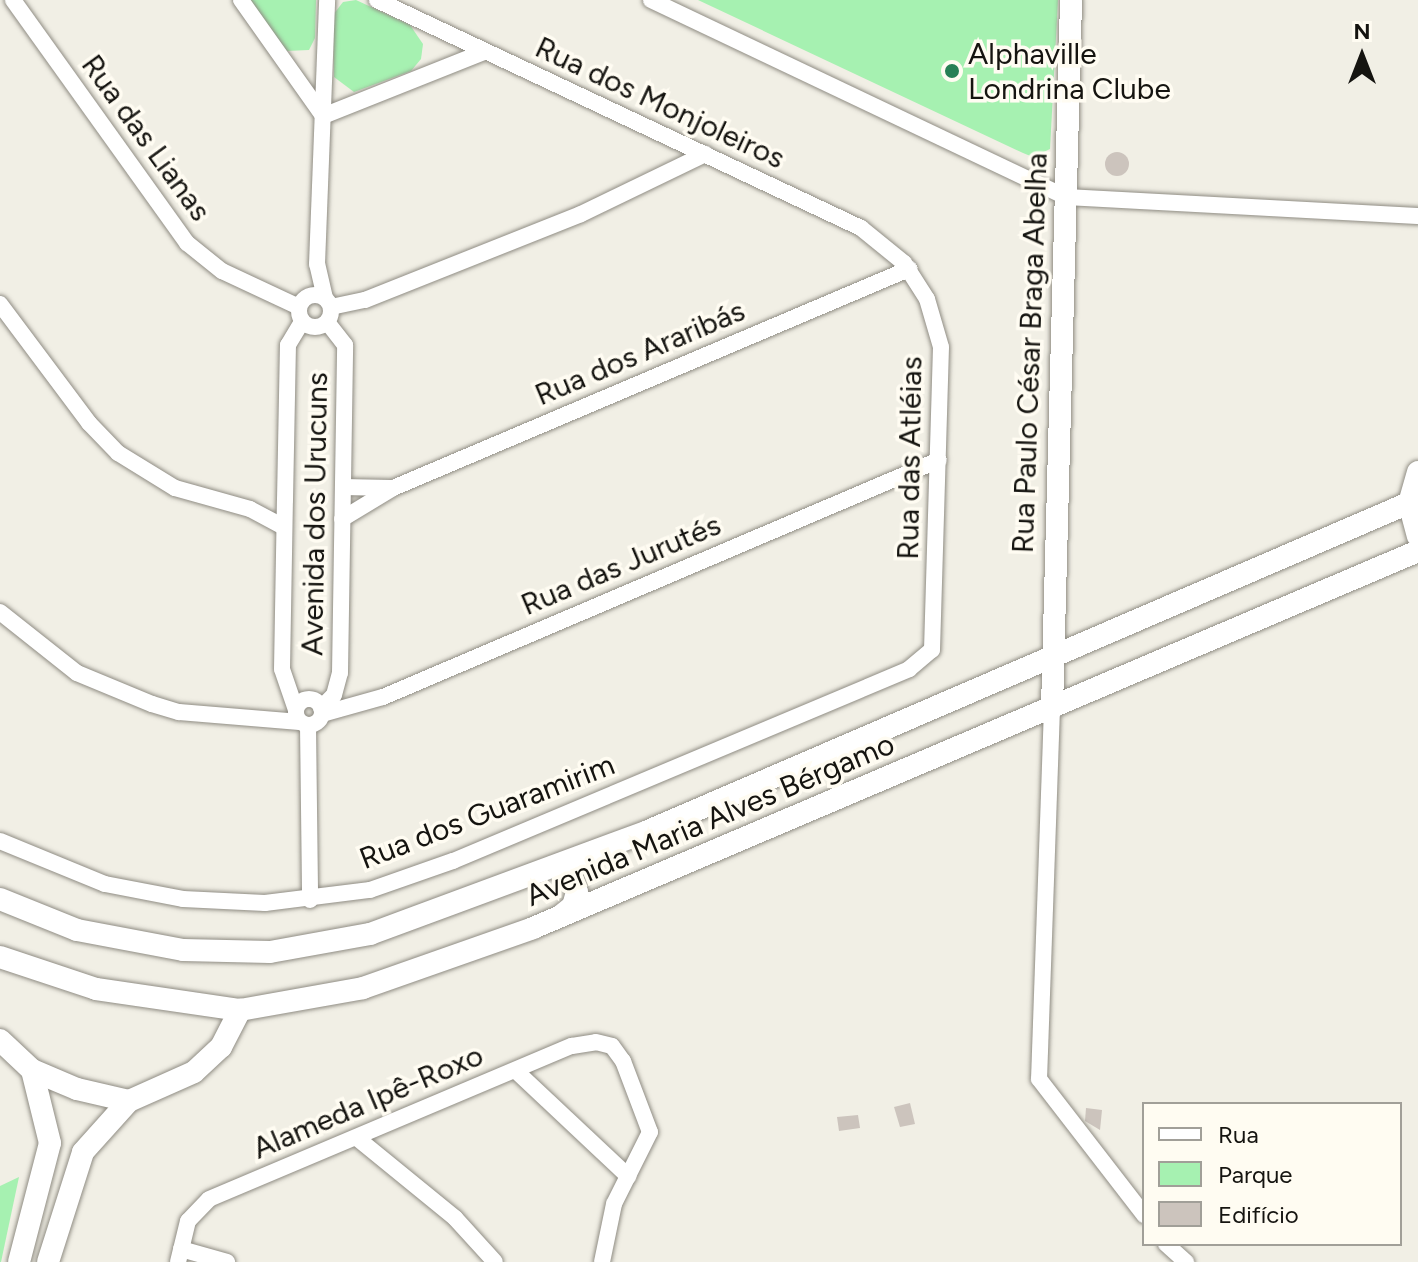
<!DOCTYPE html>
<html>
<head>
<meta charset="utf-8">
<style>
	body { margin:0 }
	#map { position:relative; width:1418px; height:1262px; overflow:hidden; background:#f1efe5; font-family:Figtree,sans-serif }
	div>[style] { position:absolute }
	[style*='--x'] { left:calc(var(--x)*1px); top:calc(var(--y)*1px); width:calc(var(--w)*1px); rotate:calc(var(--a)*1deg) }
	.green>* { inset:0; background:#a6f1b1 }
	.building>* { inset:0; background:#ccc4bd }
	.round { border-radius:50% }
	.roads { filter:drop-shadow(0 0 2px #8f8c83) drop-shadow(0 0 2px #8f8c83) }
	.street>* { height:16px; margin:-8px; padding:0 8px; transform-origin:8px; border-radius:8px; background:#fff }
	.street>.ring { margin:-8px; padding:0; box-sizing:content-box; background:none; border:16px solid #fff; border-radius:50% }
	.secondary>* { height:22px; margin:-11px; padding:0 11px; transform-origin:11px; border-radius:11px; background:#fff }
	.dots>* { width:22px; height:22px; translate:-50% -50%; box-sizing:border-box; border:4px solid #fffcf2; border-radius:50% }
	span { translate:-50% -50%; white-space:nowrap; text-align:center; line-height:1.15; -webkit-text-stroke:7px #fffcf2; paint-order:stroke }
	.poi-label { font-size:30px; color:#151410 }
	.left { translate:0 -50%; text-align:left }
	.street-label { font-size:30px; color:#151410 }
	.legend { position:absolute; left:1142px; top:1102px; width:260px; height:144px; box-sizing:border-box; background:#fffcf2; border:2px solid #a19f98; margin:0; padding:10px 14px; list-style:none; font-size:24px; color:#151410 }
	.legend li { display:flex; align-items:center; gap:16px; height:40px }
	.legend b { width:40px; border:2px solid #a19f98 }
	.north { position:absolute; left:1322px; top:16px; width:80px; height:80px; -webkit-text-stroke:6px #fffcf2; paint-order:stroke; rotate:0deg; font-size:22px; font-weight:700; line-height:32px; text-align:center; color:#151410 }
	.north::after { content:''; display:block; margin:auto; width:28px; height:36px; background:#151410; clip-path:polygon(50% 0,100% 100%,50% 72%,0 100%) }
</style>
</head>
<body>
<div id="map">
	<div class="green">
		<div style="clip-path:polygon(248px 0,316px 0,315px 38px,309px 50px,286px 51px)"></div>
		<div style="clip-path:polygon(356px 0,410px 25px,423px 44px,421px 59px,411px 71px,354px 92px,334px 77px,333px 15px,343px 2px)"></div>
		<div style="clip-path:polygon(698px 0,1058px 0,1050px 149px,1033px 157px,1023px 153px)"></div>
		<div style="clip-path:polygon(19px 1177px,1px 1262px,0 1262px,0 1186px)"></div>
	</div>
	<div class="building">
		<div class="round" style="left:1105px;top:152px;width:24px;height:24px"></div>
		<div style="clip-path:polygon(910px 1103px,915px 1124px,900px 1127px,894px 1107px)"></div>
		<div style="clip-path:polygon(1086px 1108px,1102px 1110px,1100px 1130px,1085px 1121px)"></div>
		<div style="clip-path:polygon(858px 1115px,860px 1128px,839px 1131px,837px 1117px)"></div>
	</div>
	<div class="roads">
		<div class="street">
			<div style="--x:13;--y:0;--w:299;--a:54.4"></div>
			<div style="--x:187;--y:243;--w:45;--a:38.7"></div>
			<div style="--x:222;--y:271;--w:85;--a:25.1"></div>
			<div style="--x:241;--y:0;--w:142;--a:54.7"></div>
			<div style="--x:651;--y:0;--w:458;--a:25.4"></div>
			<div style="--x:1065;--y:197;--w:354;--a:3.1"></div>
			<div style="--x:323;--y:116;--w:173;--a:-21.7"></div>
			<div class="ring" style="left:299px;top:295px;width:16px;height:16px"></div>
			<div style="--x:325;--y:298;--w:35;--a:-103"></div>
			<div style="--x:317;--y:264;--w:264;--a:-87.8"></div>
			<div style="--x:0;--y:304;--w:149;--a:53.2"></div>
			<div style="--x:89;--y:423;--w:42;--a:46"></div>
			<div style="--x:118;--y:453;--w:67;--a:31.6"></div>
			<div style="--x:175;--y:488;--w:78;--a:15.6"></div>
			<div style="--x:250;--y:509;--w:38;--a:28"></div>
			<div style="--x:331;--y:307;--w:35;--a:-12"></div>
			<div style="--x:365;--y:300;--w:232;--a:-21.7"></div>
			<div style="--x:581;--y:214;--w:138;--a:-25.8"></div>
			<div style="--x:343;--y:487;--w:48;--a:1.2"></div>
			<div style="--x:342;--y:519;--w:60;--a:-31.3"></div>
			<div style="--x:393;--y:488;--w:561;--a:-23"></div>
			<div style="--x:0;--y:612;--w:98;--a:38.4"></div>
			<div style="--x:77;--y:673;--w:81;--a:22.5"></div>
			<div style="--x:152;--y:704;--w:28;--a:17"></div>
			<div style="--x:179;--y:712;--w:121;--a:4.7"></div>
			<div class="ring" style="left:296px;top:699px;width:10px;height:10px"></div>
			<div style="--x:321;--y:708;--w:18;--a:-45"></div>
			<div style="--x:334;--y:695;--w:23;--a:-75"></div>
			<div style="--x:340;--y:673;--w:328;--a:-89.1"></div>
			<div style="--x:345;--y:345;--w:29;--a:-128"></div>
			<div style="--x:1052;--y:708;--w:371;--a:92"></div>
			<div style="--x:1039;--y:1079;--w:172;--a:52.3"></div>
			<div style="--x:296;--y:710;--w:43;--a:-108.9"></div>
			<div style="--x:282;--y:669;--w:169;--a:-89"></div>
			<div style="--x:285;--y:500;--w:155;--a:-88.9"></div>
			<div style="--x:288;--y:345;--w:27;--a:-59"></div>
			<div style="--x:322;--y:714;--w:63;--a:-15.6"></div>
			<div style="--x:383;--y:697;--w:604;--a:-23.09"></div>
			<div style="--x:308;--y:726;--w:174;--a:89.3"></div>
			<div style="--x:0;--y:841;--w:113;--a:22.3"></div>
			<div style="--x:105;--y:884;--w:79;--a:10.9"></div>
			<div style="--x:183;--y:899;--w:82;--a:2.8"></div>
			<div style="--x:265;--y:903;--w:106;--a:-7.1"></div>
			<div style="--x:370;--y:890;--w:88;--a:-19.3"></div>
			<div style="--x:453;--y:861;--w:495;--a:-22.8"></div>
			<div style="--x:909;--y:669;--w:30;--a:-40"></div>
			<div style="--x:932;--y:650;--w:303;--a:-88.3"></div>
			<div style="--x:941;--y:347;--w:50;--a:-106.3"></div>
			<div style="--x:927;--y:299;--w:43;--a:-122.6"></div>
			<div style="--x:904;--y:263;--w:55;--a:-140.9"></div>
			<div style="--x:861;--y:228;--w:535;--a:-154.78"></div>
			<div style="--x:516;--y:1071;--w:154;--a:43.2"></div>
			<div style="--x:357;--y:1138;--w:127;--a:39.2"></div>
			<div style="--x:455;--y:1218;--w:59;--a:47.7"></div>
			<div style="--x:1166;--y:1244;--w:27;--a:42"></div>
			<div style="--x:181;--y:1249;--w:48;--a:15.8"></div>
			<div style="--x:178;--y:1262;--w:42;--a:-76.3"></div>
			<div style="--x:188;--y:1221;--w:30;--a:-46"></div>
			<div style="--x:209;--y:1199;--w:394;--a:-22.9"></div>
			<div style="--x:572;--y:1046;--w:24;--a:-9"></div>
			<div style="--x:596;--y:1042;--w:16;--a:14"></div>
			<div style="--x:612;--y:1046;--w:19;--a:54"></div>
			<div style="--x:623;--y:1061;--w:76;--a:69.2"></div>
			<div style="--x:650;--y:1132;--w:80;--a:116.6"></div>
			<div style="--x:614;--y:1204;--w:59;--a:101.7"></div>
		</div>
		<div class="secondary">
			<div style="--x:1418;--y:472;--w:32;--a:106"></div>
			<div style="--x:1409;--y:503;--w:34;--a:75"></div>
			<div style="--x:1052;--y:708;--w:708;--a:-88.46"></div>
			<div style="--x:556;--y:866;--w:19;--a:35"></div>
			<div style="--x:572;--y:877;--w:16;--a:72"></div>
			<div style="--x:577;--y:892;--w:15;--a:106"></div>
			<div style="--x:573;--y:906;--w:14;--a:141"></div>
			<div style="--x:0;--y:899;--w:83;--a:21.9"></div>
			<div style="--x:77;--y:930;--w:108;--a:10.7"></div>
			<div style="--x:183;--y:950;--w:87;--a:1.3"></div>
			<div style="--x:270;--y:952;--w:102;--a:-10.2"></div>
			<div style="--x:370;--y:934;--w:296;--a:-20.3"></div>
			<div style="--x:648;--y:831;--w:829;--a:-23.32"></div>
			<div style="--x:0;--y:957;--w:101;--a:18.4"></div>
			<div style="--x:96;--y:989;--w:146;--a:8.3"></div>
			<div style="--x:240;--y:1010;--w:125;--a:-10.1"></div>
			<div style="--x:363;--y:988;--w:180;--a:-19.4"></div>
			<div style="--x:533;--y:928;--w:962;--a:-23.07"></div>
			<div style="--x:0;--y:1040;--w:44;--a:43.2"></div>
			<div style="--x:32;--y:1070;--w:49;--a:22.9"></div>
			<div style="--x:77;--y:1089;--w:53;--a:13"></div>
			<div style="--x:129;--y:1101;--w:71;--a:-24"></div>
			<div style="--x:194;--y:1072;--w:37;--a:-43"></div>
			<div style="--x:221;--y:1047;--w:42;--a:-62.8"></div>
			<div style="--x:19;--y:1262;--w:123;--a:-75.4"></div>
			<div style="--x:50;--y:1143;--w:75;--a:-103.9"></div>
			<div style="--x:48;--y:1262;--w:115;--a:-72.3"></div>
			<div style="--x:83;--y:1152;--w:69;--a:-48"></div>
		</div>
	</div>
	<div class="dots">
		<div style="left:952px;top:71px;background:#278055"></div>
	</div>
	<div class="poi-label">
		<span class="left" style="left:968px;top:71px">Alphaville<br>Londrina Clube</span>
	</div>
	<div class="street-label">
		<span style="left:660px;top:103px;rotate:25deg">Rua dos Monjoleiros</span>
		<span style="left:146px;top:138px;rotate:54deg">Rua das Lianas</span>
		<span style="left:640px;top:353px;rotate:-23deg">Rua dos Araribás</span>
		<span style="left:1030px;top:353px;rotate:-88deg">Rua Paulo César Braga Abelha</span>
		<span style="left:910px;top:458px;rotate:-89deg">Rua das Atléias</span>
		<span style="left:315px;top:514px;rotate:-89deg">Avenida dos Urucuns</span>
		<span style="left:621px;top:565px;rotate:-23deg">Rua das Jurutés</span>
		<span style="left:487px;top:812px;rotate:-21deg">Rua dos Guaramirim</span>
		<span style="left:710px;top:820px;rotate:-23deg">Avenida Maria Alves Bérgamo</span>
		<span style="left:368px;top:1102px;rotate:-23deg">Alameda Ipê-Roxo</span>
	</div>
	<ul class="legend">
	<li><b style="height:10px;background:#fff"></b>Rua</li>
	<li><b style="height:22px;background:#a6f1b1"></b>Parque</li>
	<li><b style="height:22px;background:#ccc4bd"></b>Edifício</li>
	</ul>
	<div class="north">N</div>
</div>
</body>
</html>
